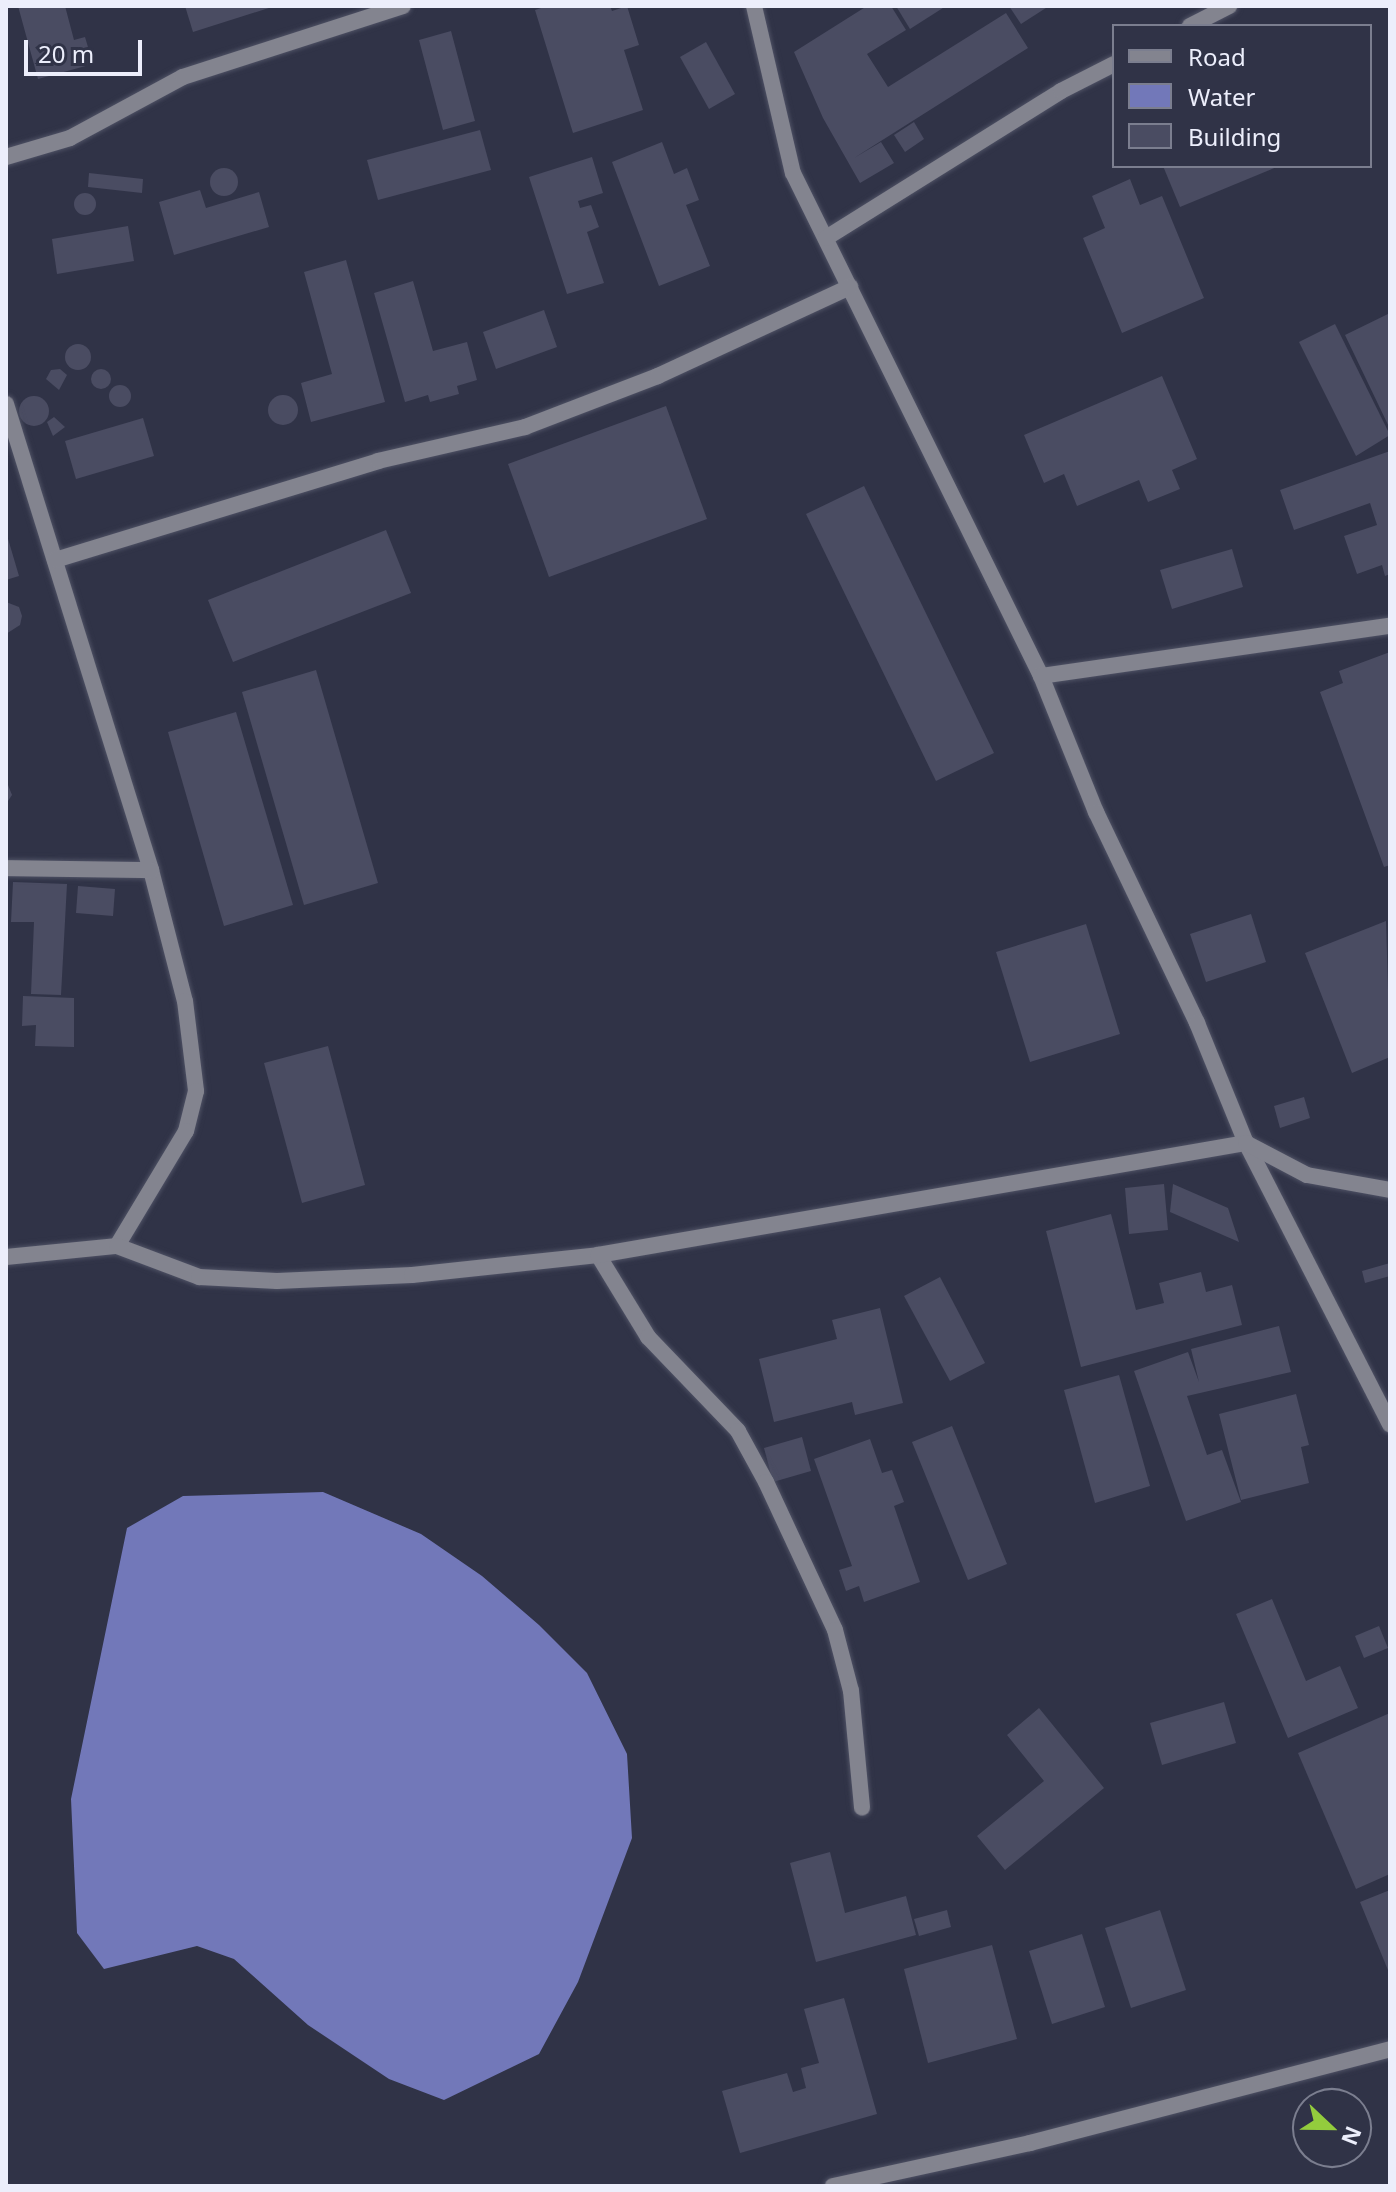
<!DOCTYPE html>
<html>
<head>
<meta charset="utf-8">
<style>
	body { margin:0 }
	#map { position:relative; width:1396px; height:2192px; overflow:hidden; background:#303347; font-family:"Noto Sans",sans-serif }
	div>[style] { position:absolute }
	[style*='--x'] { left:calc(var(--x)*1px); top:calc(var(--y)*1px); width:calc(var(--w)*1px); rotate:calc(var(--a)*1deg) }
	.water>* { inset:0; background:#7278b9 }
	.building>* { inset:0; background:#4a4c62 }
	.round { border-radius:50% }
	.roads { filter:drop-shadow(0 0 2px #4e5164) drop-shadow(0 0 2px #4e5164) }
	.minor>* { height:16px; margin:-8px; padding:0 8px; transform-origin:8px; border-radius:8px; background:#83848f }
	span { translate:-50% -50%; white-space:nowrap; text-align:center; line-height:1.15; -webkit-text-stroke:6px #303347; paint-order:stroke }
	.frame { position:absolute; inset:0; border:8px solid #eceefb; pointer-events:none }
	.legend { position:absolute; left:1112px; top:24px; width:260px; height:144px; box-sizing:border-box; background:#303347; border:2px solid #7b7e8f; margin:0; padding:10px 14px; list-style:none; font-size:24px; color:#eceefb }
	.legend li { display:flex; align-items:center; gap:16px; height:40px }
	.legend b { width:40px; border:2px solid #7b7e8f }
	.north { position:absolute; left:1292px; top:2088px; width:80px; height:80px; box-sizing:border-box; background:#303347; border:2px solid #7b7e8f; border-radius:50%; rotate:112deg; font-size:22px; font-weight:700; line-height:32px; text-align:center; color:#eceefb }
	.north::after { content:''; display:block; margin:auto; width:28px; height:36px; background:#93cc3d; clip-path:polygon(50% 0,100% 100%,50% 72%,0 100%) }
	.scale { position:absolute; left:24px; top:40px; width:118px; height:36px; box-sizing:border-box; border:4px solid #eceefb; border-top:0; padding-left:10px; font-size:24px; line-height:28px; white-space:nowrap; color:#eceefb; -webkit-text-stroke:6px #303347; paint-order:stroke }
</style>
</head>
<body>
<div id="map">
	<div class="water">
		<div style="clip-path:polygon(323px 1492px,421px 1534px,482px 1576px,539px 1625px,587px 1673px,627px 1754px,632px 1838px,578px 1982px,539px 2054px,444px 2100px,389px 2079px,308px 2025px,234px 1959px,197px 1946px,104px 1969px,77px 1933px,71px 1799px,127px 1528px,183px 1496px)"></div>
	</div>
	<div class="building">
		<div style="clip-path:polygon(18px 6px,65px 6px,74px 40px,85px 37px,93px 64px,38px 79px)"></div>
		<div style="clip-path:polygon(185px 6px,272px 6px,272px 7px,193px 32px)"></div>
		<div style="clip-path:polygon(547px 6px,610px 6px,612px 11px,627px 6px,639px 45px,624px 50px,643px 110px,573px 133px,535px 10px)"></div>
		<div style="clip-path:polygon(867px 6px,891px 6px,906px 30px,867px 54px,888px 87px,1006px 13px,1028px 48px,854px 158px,881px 142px,894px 163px,860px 183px,823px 118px,794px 52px)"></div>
		<div style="clip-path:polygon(896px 6px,946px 6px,910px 29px)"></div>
		<div style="clip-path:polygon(1009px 6px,1049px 6px,1021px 24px)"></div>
		<div style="clip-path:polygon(451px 31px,475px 121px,443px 130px,419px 40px)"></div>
		<div style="clip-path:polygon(706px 42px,735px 94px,709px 109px,680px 57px)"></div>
		<div style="clip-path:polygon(914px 122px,924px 139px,905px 152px,894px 135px)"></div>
		<div style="clip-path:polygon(480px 130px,491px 170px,378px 200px,367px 160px)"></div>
		<div style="clip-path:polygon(662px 142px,674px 174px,687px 168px,699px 200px,686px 205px,710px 266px,659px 286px,612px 162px)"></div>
		<div style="clip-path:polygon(592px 157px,603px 193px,578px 201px,580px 208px,591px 205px,599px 227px,587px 232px,604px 283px,567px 294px,529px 177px)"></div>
		<div style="clip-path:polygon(1163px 166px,1279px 166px,1180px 207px)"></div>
		<div class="round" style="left:210px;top:168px;width:28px;height:28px"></div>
		<div style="clip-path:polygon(89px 173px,143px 179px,142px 193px,88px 187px)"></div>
		<div style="clip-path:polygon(1130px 179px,1140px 205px,1162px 196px,1204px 298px,1122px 333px,1083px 238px,1105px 228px,1092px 196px)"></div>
		<div style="clip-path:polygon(200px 190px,206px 208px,259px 192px,269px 227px,174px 255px,159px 202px)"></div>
		<div class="round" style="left:74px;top:193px;width:22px;height:22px"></div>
		<div style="clip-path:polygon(128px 226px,134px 261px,57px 274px,52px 239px)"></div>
		<div style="clip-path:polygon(346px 260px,385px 402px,311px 422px,301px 383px,332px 374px,304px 272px)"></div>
		<div style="clip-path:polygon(413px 281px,433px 351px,467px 342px,477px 380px,457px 386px,459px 394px,430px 402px,428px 395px,405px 402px,374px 293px)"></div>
		<div style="clip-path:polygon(544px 310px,557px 347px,496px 369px,483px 332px)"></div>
		<div style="clip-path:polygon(1390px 313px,1390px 429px,1345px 335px)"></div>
		<div style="clip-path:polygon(1335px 324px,1390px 435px,1356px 456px,1299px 342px)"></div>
		<div class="round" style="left:65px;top:344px;width:26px;height:26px"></div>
		<div style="clip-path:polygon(60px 369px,67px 375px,59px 390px,46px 379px,51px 370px)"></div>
		<div class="round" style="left:91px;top:369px;width:20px;height:20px"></div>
		<div style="clip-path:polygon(1162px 376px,1197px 459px,1172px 470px,1180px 489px,1148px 502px,1139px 480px,1077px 506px,1064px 474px,1044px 483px,1024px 435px)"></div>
		<div class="round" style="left:109px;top:385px;width:22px;height:22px"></div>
		<div class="round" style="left:268px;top:395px;width:30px;height:30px"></div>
		<div class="round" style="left:19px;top:396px;width:30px;height:30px"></div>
		<div style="clip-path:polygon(666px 406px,707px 519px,549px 577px,508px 464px)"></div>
		<div style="clip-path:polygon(54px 417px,65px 427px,53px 436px,47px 422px)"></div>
		<div style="clip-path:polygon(143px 418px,154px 456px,76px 479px,65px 441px)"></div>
		<div style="clip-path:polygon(1390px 451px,1390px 574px,1385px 576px,1382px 565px,1357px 574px,1344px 536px,1377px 525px,1370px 503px,1294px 530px,1280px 490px)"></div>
		<div style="clip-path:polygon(864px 486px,994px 753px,936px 781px,806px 514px)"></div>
		<div style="clip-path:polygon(386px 530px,411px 593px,233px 662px,208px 600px)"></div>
		<div style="clip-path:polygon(6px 532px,19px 576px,6px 580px)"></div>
		<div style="clip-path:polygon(1232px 549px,1243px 587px,1172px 609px,1160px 570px)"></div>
		<div style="clip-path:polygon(6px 602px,19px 607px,22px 616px,20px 625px,6px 634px)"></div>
		<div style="clip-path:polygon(1390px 652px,1390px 865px,1384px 867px,1320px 692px,1343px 683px,1339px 671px)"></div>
		<div style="clip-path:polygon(316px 670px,378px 883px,304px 905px,242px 692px)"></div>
		<div style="clip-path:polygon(236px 712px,293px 905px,224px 926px,168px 732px)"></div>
		<div style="clip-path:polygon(6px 780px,12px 795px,6px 804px)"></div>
		<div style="clip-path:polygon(13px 882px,67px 884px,61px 995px,31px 994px,34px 922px,11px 922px)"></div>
		<div style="clip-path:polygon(78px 886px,115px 889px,113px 916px,76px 913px)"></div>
		<div style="clip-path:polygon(1251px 914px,1266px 962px,1206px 982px,1190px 934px)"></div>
		<div style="clip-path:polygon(1386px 921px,1390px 1057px,1352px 1073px,1305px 953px)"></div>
		<div style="clip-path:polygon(1086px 924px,1120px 1034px,1030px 1062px,996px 952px)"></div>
		<div style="clip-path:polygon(23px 996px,74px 998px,74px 1047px,35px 1046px,36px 1025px,22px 1026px)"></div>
		<div style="clip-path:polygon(328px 1046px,365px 1185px,302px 1203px,264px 1063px)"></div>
		<div style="clip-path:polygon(1304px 1097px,1310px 1118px,1280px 1128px,1274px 1106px)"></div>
		<div style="clip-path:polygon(1164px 1184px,1168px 1230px,1129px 1234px,1125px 1188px)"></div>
		<div style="clip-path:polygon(1173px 1184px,1228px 1208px,1239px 1242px,1170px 1212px)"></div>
		<div style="clip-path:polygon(1111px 1214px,1136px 1310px,1164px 1303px,1159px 1283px,1201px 1272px,1206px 1292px,1232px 1285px,1242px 1325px,1081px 1367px,1046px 1231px)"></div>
		<div style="clip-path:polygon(1390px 1263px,1390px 1276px,1365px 1283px,1362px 1271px)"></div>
		<div style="clip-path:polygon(940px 1277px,985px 1363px,950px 1381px,904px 1296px)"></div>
		<div style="clip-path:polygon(880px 1308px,903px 1403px,855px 1415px,852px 1402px,774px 1422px,759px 1359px,837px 1339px,832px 1320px)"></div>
		<div style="clip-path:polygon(1279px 1326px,1291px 1372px,1187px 1396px,1207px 1455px,1222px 1450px,1241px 1502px,1186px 1521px,1134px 1371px,1188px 1352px,1199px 1382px,1191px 1349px)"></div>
		<div style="clip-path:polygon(1119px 1375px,1150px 1486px,1095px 1503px,1064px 1390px)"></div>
		<div style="clip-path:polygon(1296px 1394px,1309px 1445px,1301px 1447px,1309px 1483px,1241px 1500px,1219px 1414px)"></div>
		<div style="clip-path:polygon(952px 1426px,1007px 1564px,968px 1580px,912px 1442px)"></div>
		<div style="clip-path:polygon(802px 1437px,811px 1471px,773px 1482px,764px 1448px)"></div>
		<div style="clip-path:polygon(870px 1439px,882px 1473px,892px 1470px,904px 1502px,894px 1506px,920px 1582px,864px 1602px,859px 1586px,846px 1591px,839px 1570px,852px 1566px,814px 1459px)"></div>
		<div style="clip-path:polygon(1272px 1599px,1306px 1681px,1340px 1666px,1358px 1708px,1288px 1738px,1236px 1614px)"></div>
		<div style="clip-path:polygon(1379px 1626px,1388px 1648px,1364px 1658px,1355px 1636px)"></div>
		<div style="clip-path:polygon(1224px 1702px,1236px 1743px,1162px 1765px,1150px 1723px)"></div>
		<div style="clip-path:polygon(1039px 1708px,1104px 1788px,1005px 1870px,977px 1836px,1044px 1781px,1007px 1735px)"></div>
		<div style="clip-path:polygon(1390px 1713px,1390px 1874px,1356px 1889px,1298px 1753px)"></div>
		<div style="clip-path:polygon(830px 1852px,845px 1913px,906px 1896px,916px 1935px,816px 1962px,790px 1863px)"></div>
		<div style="clip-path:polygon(1390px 1890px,1390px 1975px,1360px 1902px)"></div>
		<div style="clip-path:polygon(947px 1910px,951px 1927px,919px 1936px,914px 1919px)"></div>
		<div style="clip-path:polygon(1160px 1910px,1186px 1990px,1131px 2008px,1105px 1928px)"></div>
		<div style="clip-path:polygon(1082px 1934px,1105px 2007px,1052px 2024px,1029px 1951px)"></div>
		<div style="clip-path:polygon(992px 1945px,1017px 2039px,928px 2063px,904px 1969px)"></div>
		<div style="clip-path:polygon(844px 1998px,877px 2114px,740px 2153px,722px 2091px,787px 2073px,793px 2092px,806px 2088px,801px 2068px,819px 2063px,804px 2009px)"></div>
	</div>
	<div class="roads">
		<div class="minor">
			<div style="--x:754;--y:6;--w:171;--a:76.9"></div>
			<div style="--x:793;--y:173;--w:561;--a:63.75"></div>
			<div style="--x:1041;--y:676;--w:147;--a:68"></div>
			<div style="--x:1096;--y:812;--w:234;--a:64.4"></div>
			<div style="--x:1197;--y:1023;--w:130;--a:67.8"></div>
			<div style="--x:1246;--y:1143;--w:316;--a:62.9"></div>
			<div style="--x:1190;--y:26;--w:44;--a:-27.1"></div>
			<div style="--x:6;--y:157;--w:67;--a:-16.5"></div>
			<div style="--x:70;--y:138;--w:128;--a:-28.4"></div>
			<div style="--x:183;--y:77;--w:231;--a:-17.9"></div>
			<div style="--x:826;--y:238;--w:277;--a:-32"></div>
			<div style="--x:1061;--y:91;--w:59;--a:-27"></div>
			<div style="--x:6;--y:404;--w:488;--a:72.7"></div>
			<div style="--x:151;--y:870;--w:135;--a:75.5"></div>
			<div style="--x:185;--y:1001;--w:91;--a:83"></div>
			<div style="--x:196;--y:1091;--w:41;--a:104"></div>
			<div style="--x:186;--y:1131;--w:134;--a:121"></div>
			<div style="--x:55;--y:560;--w:338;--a:-17"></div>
			<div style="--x:378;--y:461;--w:151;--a:-13"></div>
			<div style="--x:525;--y:427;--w:142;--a:-21"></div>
			<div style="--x:658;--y:376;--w:212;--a:-24.9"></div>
			<div style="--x:1041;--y:676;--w:353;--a:-8.2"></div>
			<div style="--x:6;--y:868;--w:145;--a:0.8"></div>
			<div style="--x:598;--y:1255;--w:96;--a:58.6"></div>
			<div style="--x:648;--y:1337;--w:130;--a:46.2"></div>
			<div style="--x:738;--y:1431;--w:58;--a:61.2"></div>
			<div style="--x:766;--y:1482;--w:163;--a:65"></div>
			<div style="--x:835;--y:1630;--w:63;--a:75.3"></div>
			<div style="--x:851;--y:1691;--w:117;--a:84.6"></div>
			<div style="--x:6;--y:1257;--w:112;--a:-5.7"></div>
			<div style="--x:117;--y:1246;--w:88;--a:20.7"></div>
			<div style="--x:199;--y:1277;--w:78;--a:2.9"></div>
			<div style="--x:277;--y:1281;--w:135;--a:-2.5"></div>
			<div style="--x:412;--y:1275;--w:187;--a:-6.1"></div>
			<div style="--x:598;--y:1255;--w:658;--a:-9.81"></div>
			<div style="--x:1246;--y:1143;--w:69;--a:27.7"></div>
			<div style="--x:1307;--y:1175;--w:84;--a:10.2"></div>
			<div style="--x:833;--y:2186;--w:202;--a:-12.3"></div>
			<div style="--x:1030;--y:2143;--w:372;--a:-14.6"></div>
		</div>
	</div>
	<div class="frame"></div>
	<ul class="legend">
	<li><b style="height:10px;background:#83848f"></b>Road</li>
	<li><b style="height:22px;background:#7278b9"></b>Water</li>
	<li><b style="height:22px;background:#4a4c62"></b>Building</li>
	</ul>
	<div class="north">N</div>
	<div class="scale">20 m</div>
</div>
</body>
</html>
